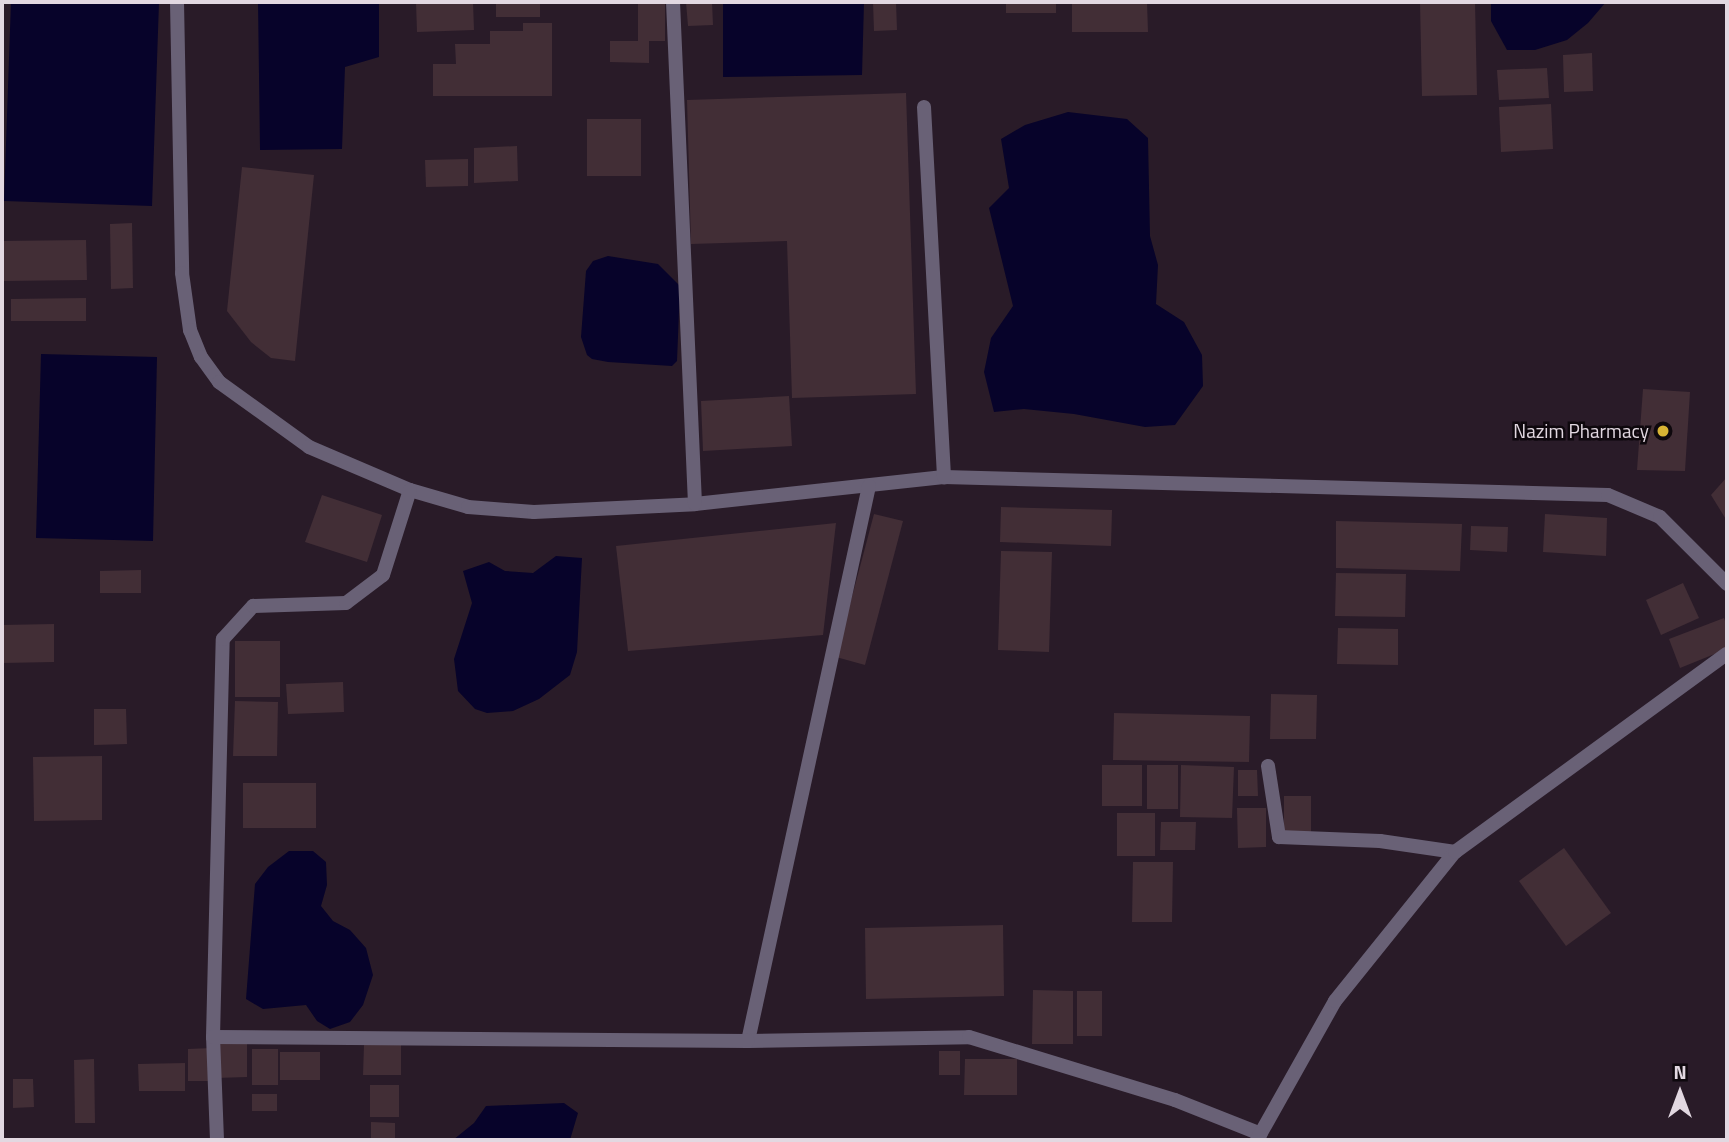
<!DOCTYPE html>
<html>
<head>
<meta charset="utf-8">
<style>
	body { margin:0 }
	#map { position:relative; width:1729px; height:1142px; overflow:hidden; background:#291b28; font-family:"Titillium Web",sans-serif }
	div>[style] { position:absolute }
	[style*='--x'] { left:calc(var(--x)*1px); top:calc(var(--y)*1px); width:calc(var(--w)*1px); rotate:calc(var(--a)*1deg) }
	.water>* { inset:0; background:#07032a }
	.building>* { inset:0; background:#422e36 }
	.minor>* { height:14px; margin:-7px; padding:0 7px; transform-origin:7px; border-radius:7px; background:#696176 }
	.dots>* { width:19px; height:19px; translate:-50% -50%; box-sizing:border-box; border:4px solid #0e080d; border-radius:50% }
	span { translate:-50% -50%; white-space:nowrap; text-align:center; line-height:1.15; -webkit-text-stroke:5px #0e080d; paint-order:stroke }
	.poi-label { font-size:19px; color:#e2d8e1 }
	.right { translate:-100% -50%; text-align:right }
	.frame { position:absolute; inset:0; border:4px solid #e2d8e1; pointer-events:none }
	.north { position:absolute; left:1645px; top:1058px; width:70px; height:70px; -webkit-text-stroke:5px #0e080d; paint-order:stroke; rotate:0deg; font-size:19px; font-weight:700; line-height:28px; text-align:center; color:#e2d8e1 }
	.north::after { content:''; display:block; margin:auto; width:24px; height:32px; background:#e2d8e1; clip-path:polygon(50% 0,100% 100%,50% 72%,0 100%) }
</style>
</head>
<body>
<div id="map">
	<div class="water">
		<div style="clip-path:polygon(11px 2px,159px 2px,152px 206px,4px 201px)"></div>
		<div style="clip-path:polygon(258px 2px,379px 2px,379px 57px,345px 67px,342px 149px,260px 150px)"></div>
		<div style="clip-path:polygon(723px 2px,864px 2px,862px 75px,723px 77px)"></div>
		<div style="clip-path:polygon(1491px 2px,1606px 2px,1588px 23px,1567px 40px,1535px 50px,1507px 50px,1491px 21px)"></div>
		<div style="clip-path:polygon(1068px 112px,1127px 119px,1148px 138px,1150px 236px,1158px 265px,1156px 304px,1184px 322px,1202px 355px,1203px 386px,1175px 425px,1145px 427px,1074px 414px,1024px 409px,994px 412px,984px 372px,991px 338px,1013px 306px,989px 208px,1009px 188px,1001px 139px,1025px 125px)"></div>
		<div style="clip-path:polygon(608px 256px,658px 264px,680px 286px,677px 361px,672px 366px,608px 362px,592px 359px,587px 355px,581px 337px,586px 271px,593px 261px)"></div>
		<div style="clip-path:polygon(41px 354px,157px 357px,153px 541px,36px 538px)"></div>
		<div style="clip-path:polygon(556px 556px,582px 558px,577px 652px,570px 675px,539px 699px,513px 711px,487px 713px,475px 709px,458px 691px,454px 659px,472px 603px,463px 571px,489px 562px,505px 571px,533px 573px)"></div>
		<div style="clip-path:polygon(289px 851px,313px 851px,326px 862px,327px 885px,321px 906px,333px 921px,350px 930px,366px 948px,373px 975px,363px 1005px,350px 1022px,330px 1029px,317px 1021px,306px 1005px,263px 1009px,246px 999px,255px 884px,268px 867px)"></div>
		<div style="clip-path:polygon(564px 1103px,578px 1113px,570px 1140px,453px 1140px,474px 1123px,486px 1106px)"></div>
	</div>
	<div class="building">
		<div style="clip-path:polygon(416px 2px,473px 2px,474px 30px,417px 32px)"></div>
		<div style="clip-path:polygon(496px 2px,540px 2px,540px 17px,496px 17px)"></div>
		<div style="clip-path:polygon(638px 2px,665px 2px,665px 41px,649px 41px,649px 63px,610px 62px,610px 41px,638px 41px)"></div>
		<div style="clip-path:polygon(686px 2px,712px 2px,713px 25px,688px 26px)"></div>
		<div style="clip-path:polygon(873px 2px,896px 2px,897px 30px,874px 31px)"></div>
		<div style="clip-path:polygon(1006px 2px,1056px 2px,1056px 13px,1006px 13px)"></div>
		<div style="clip-path:polygon(1072px 2px,1147px 2px,1148px 32px,1072px 32px)"></div>
		<div style="clip-path:polygon(1420px 2px,1475px 2px,1477px 95px,1422px 96px)"></div>
		<div style="clip-path:polygon(523px 23px,552px 23px,552px 96px,433px 96px,433px 64px,456px 64px,455px 44px,490px 44px,490px 31px,523px 31px)"></div>
		<div style="clip-path:polygon(1592px 53px,1593px 91px,1564px 92px,1563px 55px)"></div>
		<div style="clip-path:polygon(1547px 68px,1549px 98px,1499px 100px,1497px 70px)"></div>
		<div style="clip-path:polygon(906px 93px,916px 394px,792px 398px,787px 241px,691px 244px,687px 100px)"></div>
		<div style="clip-path:polygon(1551px 104px,1553px 149px,1501px 152px,1499px 107px)"></div>
		<div style="clip-path:polygon(587px 119px,641px 119px,641px 176px,587px 176px)"></div>
		<div style="clip-path:polygon(517px 146px,518px 181px,474px 183px,474px 148px)"></div>
		<div style="clip-path:polygon(468px 159px,468px 186px,426px 187px,425px 160px)"></div>
		<div style="clip-path:polygon(242px 167px,314px 175px,295px 361px,271px 358px,251px 342px,227px 311px)"></div>
		<div style="clip-path:polygon(132px 223px,133px 288px,111px 289px,110px 224px)"></div>
		<div style="clip-path:polygon(86px 240px,87px 280px,2px 281px,2px 241px)"></div>
		<div style="clip-path:polygon(86px 298px,86px 321px,11px 321px,11px 299px)"></div>
		<div style="clip-path:polygon(1643px 389px,1690px 392px,1685px 471px,1637px 470px)"></div>
		<div style="clip-path:polygon(789px 396px,792px 446px,703px 451px,701px 401px)"></div>
		<div style="clip-path:polygon(1727px 477px,1727px 521px,1711px 495px)"></div>
		<div style="clip-path:polygon(322px 495px,382px 515px,367px 562px,305px 542px)"></div>
		<div style="clip-path:polygon(1001px 507px,1112px 510px,1111px 546px,1000px 542px)"></div>
		<div style="clip-path:polygon(874px 514px,903px 521px,865px 665px,836px 657px)"></div>
		<div style="clip-path:polygon(1545px 514px,1607px 518px,1606px 556px,1543px 552px)"></div>
		<div style="clip-path:polygon(1336px 521px,1462px 524px,1460px 571px,1336px 568px)"></div>
		<div style="clip-path:polygon(836px 523px,823px 635px,628px 651px,616px 546px)"></div>
		<div style="clip-path:polygon(1471px 526px,1508px 527px,1507px 552px,1470px 550px)"></div>
		<div style="clip-path:polygon(1001px 551px,1052px 552px,1049px 652px,998px 650px)"></div>
		<div style="clip-path:polygon(141px 570px,141px 593px,100px 593px,100px 571px)"></div>
		<div style="clip-path:polygon(1336px 573px,1406px 574px,1405px 617px,1335px 616px)"></div>
		<div style="clip-path:polygon(1683px 583px,1699px 618px,1661px 635px,1646px 600px)"></div>
		<div style="clip-path:polygon(1724px 618px,1727px 627px,1727px 649px,1680px 668px,1669px 639px)"></div>
		<div style="clip-path:polygon(54px 624px,54px 662px,2px 663px,2px 625px)"></div>
		<div style="clip-path:polygon(1338px 628px,1398px 629px,1398px 665px,1337px 664px)"></div>
		<div style="clip-path:polygon(235px 641px,280px 641px,280px 697px,235px 697px)"></div>
		<div style="clip-path:polygon(343px 682px,344px 712px,288px 714px,286px 684px)"></div>
		<div style="clip-path:polygon(1271px 694px,1317px 695px,1316px 739px,1270px 739px)"></div>
		<div style="clip-path:polygon(235px 701px,278px 702px,277px 756px,233px 756px)"></div>
		<div style="clip-path:polygon(94px 709px,126px 709px,127px 744px,94px 745px)"></div>
		<div style="clip-path:polygon(1114px 713px,1250px 716px,1249px 762px,1113px 760px)"></div>
		<div style="clip-path:polygon(102px 756px,102px 820px,34px 821px,33px 757px)"></div>
		<div style="clip-path:polygon(1102px 765px,1142px 765px,1142px 806px,1102px 806px)"></div>
		<div style="clip-path:polygon(1147px 765px,1178px 765px,1178px 809px,1147px 809px)"></div>
		<div style="clip-path:polygon(1181px 765px,1234px 767px,1232px 818px,1180px 817px)"></div>
		<div style="clip-path:polygon(1238px 770px,1257px 770px,1258px 796px,1238px 796px)"></div>
		<div style="clip-path:polygon(243px 783px,316px 783px,316px 828px,243px 828px)"></div>
		<div style="clip-path:polygon(1284px 796px,1311px 796px,1311px 832px,1284px 832px)"></div>
		<div style="clip-path:polygon(1237px 808px,1266px 808px,1266px 847px,1238px 848px)"></div>
		<div style="clip-path:polygon(1117px 813px,1155px 813px,1155px 856px,1117px 856px)"></div>
		<div style="clip-path:polygon(1161px 822px,1196px 822px,1195px 850px,1160px 850px)"></div>
		<div style="clip-path:polygon(1564px 848px,1611px 913px,1566px 946px,1519px 881px)"></div>
		<div style="clip-path:polygon(1133px 862px,1173px 862px,1172px 922px,1132px 922px)"></div>
		<div style="clip-path:polygon(1003px 925px,1004px 996px,866px 999px,865px 928px)"></div>
		<div style="clip-path:polygon(1033px 990px,1073px 991px,1073px 1044px,1032px 1044px)"></div>
		<div style="clip-path:polygon(1077px 991px,1102px 991px,1102px 1036px,1077px 1036px)"></div>
		<div style="clip-path:polygon(247px 1040px,247px 1077px,216px 1078px,216px 1041px)"></div>
		<div style="clip-path:polygon(364px 1045px,401px 1045px,401px 1075px,363px 1075px)"></div>
		<div style="clip-path:polygon(212px 1048px,212px 1081px,188px 1081px,188px 1049px)"></div>
		<div style="clip-path:polygon(252px 1049px,278px 1049px,278px 1085px,252px 1085px)"></div>
		<div style="clip-path:polygon(939px 1051px,960px 1051px,960px 1075px,939px 1075px)"></div>
		<div style="clip-path:polygon(280px 1052px,320px 1052px,320px 1080px,280px 1080px)"></div>
		<div style="clip-path:polygon(94px 1059px,95px 1123px,75px 1123px,74px 1060px)"></div>
		<div style="clip-path:polygon(965px 1059px,1017px 1059px,1017px 1095px,964px 1095px)"></div>
		<div style="clip-path:polygon(185px 1063px,185px 1091px,139px 1091px,138px 1064px)"></div>
		<div style="clip-path:polygon(13px 1079px,33px 1079px,34px 1107px,13px 1108px)"></div>
		<div style="clip-path:polygon(370px 1085px,399px 1085px,399px 1117px,370px 1117px)"></div>
		<div style="clip-path:polygon(252px 1094px,277px 1094px,277px 1111px,252px 1111px)"></div>
		<div style="clip-path:polygon(371px 1122px,395px 1123px,395px 1140px,371px 1140px)"></div>
	</div>
	<div class="minor">
		<div style="--x:177;--y:2;--w:271;--a:88.9"></div>
		<div style="--x:182;--y:273;--w:58;--a:82"></div>
		<div style="--x:190;--y:330;--w:29;--a:68"></div>
		<div style="--x:201;--y:357;--w:31;--a:54"></div>
		<div style="--x:219;--y:382;--w:111;--a:35.8"></div>
		<div style="--x:309;--y:447;--w:110;--a:23.1"></div>
		<div style="--x:410;--y:490;--w:60;--a:16.3"></div>
		<div style="--x:468;--y:507;--w:66;--a:4.3"></div>
		<div style="--x:534;--y:512;--w:161;--a:-2.8"></div>
		<div style="--x:695;--y:504;--w:250;--a:-6.2"></div>
		<div style="--x:944;--y:477;--w:664;--a:1.55"></div>
		<div style="--x:1608;--y:495;--w:56;--a:22.9"></div>
		<div style="--x:1660;--y:517;--w:95;--a:45"></div>
		<div style="--x:673;--y:2;--w:502;--a:87.49"></div>
		<div style="--x:924;--y:107;--w:371;--a:86.9"></div>
		<div style="--x:869;--y:486;--w:568;--a:102.3"></div>
		<div style="--x:748;--y:1041;--w:221;--a:-1"></div>
		<div style="--x:969;--y:1037;--w:215;--a:17"></div>
		<div style="--x:1175;--y:1100;--w:92;--a:21.6"></div>
		<div style="--x:1268;--y:766;--w:72;--a:81.2"></div>
		<div style="--x:1279;--y:837;--w:101;--a:2.3"></div>
		<div style="--x:1380;--y:841;--w:76;--a:8.3"></div>
		<div style="--x:213;--y:1037;--w:398;--a:-88.6"></div>
		<div style="--x:223;--y:639;--w:45;--a:-47.7"></div>
		<div style="--x:253;--y:606;--w:93;--a:-1.8"></div>
		<div style="--x:346;--y:603;--w:46;--a:-37.1"></div>
		<div style="--x:383;--y:575;--w:89;--a:-72.4"></div>
		<div style="--x:217;--y:1140;--w:103;--a:-92.2"></div>
		<div style="--x:213;--y:1037;--w:535;--a:0.43"></div>
		<div style="--x:1257;--y:1140;--w:159;--a:-60.7"></div>
		<div style="--x:1335;--y:1001;--w:191;--a:-51.2"></div>
		<div style="--x:1455;--y:852;--w:336;--a:-36.1"></div>
	</div>
	<div class="dots">
		<div style="left:1663px;top:431px;background:#d8b434"></div>
	</div>
	<div class="poi-label">
		<span class="right" style="left:1649px;top:431px">Nazim Pharmacy</span>
	</div>
	<div class="frame"></div>
	<div class="north">N</div>
</div>
</body>
</html>
